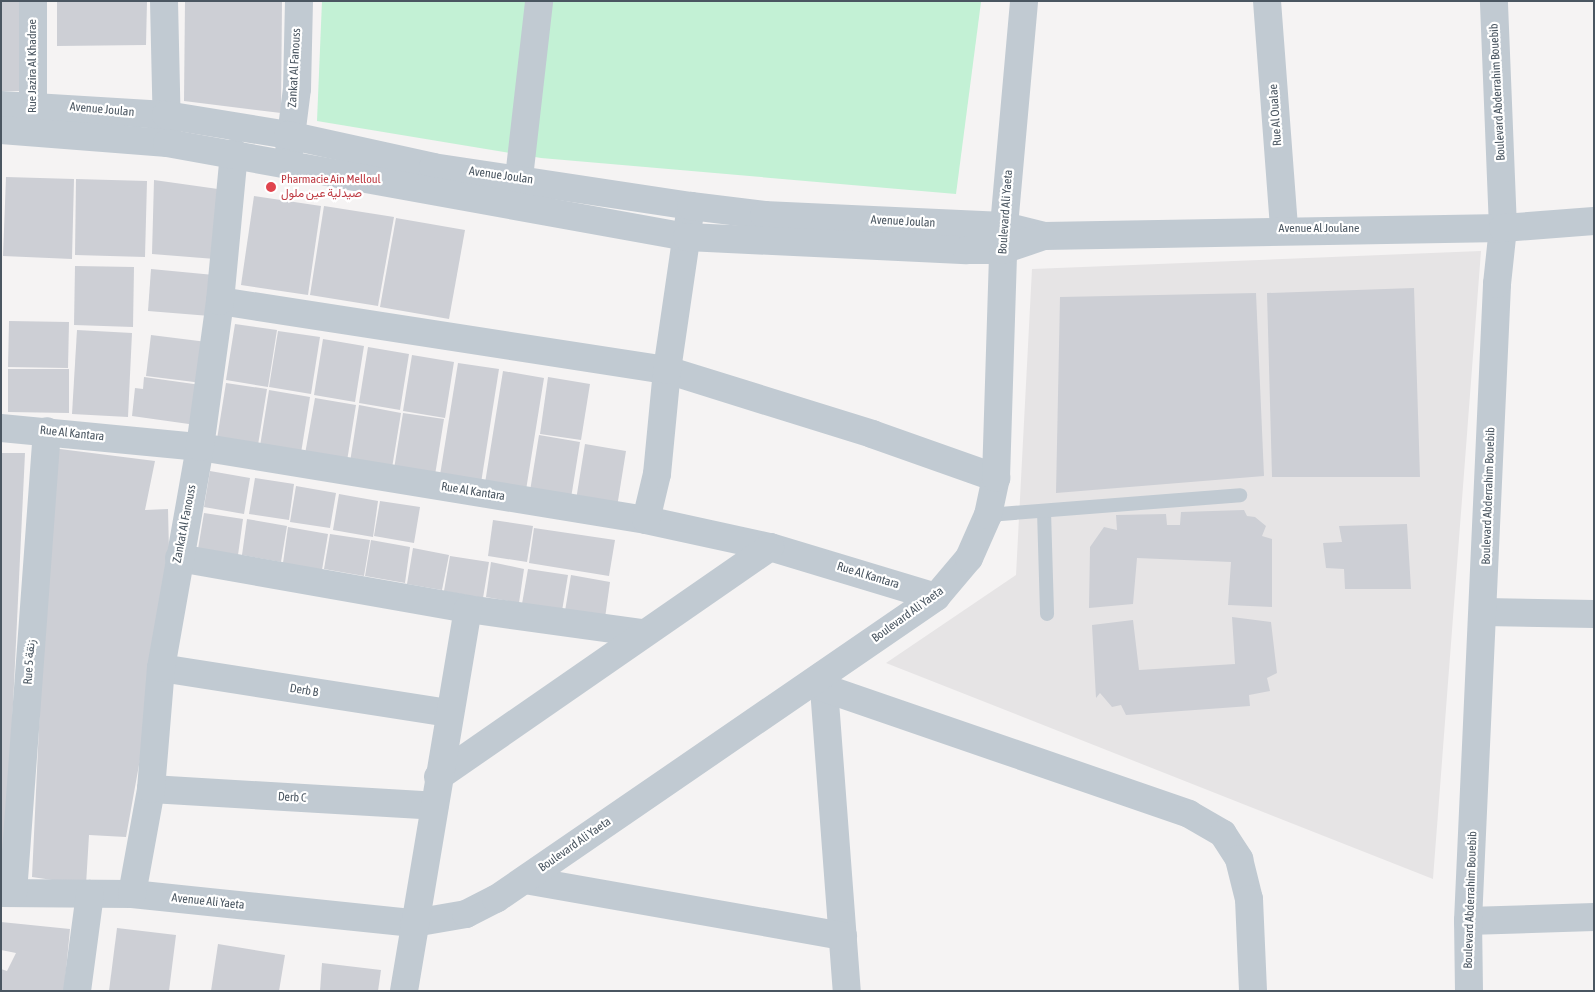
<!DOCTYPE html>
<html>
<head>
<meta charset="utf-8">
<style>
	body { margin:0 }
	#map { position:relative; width:1595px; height:992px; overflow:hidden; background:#f5f3f3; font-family:"Asap Condensed",Vazirmatn,sans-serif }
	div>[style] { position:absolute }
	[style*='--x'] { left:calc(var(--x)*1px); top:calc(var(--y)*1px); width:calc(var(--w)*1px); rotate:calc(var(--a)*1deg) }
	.education>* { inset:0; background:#e6e4e5 }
	.green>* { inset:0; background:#c3f1d5 }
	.building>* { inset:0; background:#cdcfd5 }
	.service>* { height:14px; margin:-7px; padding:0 7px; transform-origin:7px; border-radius:7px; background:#c1cad2 }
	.minor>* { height:28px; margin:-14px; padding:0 14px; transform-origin:14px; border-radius:14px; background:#c1cad2 }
	.tertiary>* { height:28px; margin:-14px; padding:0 14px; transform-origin:14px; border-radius:14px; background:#c1cad2 }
	.dots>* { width:14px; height:14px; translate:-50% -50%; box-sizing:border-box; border:2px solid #fff; border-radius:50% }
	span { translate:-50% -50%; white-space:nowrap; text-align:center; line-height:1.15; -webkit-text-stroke:4.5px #fff; paint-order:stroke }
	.street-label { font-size:12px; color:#4a5661 }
	.health-label { font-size:12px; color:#be3a42 }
	.left { translate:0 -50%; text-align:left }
	.frame { position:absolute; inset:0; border:2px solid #4a5661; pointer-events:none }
</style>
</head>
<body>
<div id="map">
	<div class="education">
		<div style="clip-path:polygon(1481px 251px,1433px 879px,886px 663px,1016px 575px,1032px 269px)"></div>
	</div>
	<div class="green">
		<div style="clip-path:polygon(322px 1px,981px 2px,956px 194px,541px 158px,317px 121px)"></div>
	</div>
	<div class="building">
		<div style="clip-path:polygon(1px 1px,19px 1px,22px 91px,1px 91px)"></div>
		<div style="clip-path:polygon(57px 1px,147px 1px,146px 45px,57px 46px)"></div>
		<div style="clip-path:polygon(185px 1px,282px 1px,281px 113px,184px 101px)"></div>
		<div style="clip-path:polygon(6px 177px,74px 179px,72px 259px,3px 256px)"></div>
		<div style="clip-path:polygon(76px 179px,147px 181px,145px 257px,75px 255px)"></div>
		<div style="clip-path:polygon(154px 180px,225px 190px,215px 259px,152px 254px)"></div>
		<div style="clip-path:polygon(254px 196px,321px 206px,308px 295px,241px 285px)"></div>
		<div style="clip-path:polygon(324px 206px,394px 217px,378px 306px,310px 295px)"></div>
		<div style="clip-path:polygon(396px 218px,465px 230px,449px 319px,380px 307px)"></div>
		<div style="clip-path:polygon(75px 266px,134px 267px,133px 327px,74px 325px)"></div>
		<div style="clip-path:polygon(151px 269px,214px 275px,210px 316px,148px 311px)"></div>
		<div style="clip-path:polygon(1414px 288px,1420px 477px,1272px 477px,1267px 293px)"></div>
		<div style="clip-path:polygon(1256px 293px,1264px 476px,1056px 493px,1060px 297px)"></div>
		<div style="clip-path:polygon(9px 321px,69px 322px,68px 368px,8px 367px)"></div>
		<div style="clip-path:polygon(235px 324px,277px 330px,268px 387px,226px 380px)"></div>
		<div style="clip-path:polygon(77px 330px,132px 333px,128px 417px,72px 414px)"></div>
		<div style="clip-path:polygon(278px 331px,320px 337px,311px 394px,269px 387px)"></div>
		<div style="clip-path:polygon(151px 335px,207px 342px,202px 383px,146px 376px)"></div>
		<div style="clip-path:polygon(323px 339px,364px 346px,355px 402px,314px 395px)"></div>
		<div style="clip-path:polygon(368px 347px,409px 354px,400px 410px,359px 403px)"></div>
		<div style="clip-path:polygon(412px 355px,454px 362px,445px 418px,403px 411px)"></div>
		<div style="clip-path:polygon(458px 363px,499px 369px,481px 483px,440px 475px)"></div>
		<div style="clip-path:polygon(8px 369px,69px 369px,69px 413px,8px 412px)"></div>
		<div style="clip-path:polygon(503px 371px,544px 378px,526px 490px,485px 483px,494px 427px,507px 429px,494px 427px)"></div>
		<div style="clip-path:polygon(144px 377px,201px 385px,196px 425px,132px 416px,135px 388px,143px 389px)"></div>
		<div style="clip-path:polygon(548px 377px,590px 384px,581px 440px,540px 434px)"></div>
		<div style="clip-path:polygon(226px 383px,267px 389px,258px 445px,217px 439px)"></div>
		<div style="clip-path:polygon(269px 390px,310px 397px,301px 453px,260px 446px)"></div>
		<div style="clip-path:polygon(315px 398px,356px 405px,347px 461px,305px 454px)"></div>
		<div style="clip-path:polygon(359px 405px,401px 413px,392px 468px,350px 462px)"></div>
		<div style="clip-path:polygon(403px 413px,444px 419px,435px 475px,394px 469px)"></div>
		<div style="clip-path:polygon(539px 435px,580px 442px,571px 498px,530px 491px)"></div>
		<div style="clip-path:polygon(585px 444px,626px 451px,617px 507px,576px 500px)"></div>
		<div style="clip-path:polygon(52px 448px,155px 461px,145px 510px,168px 509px,170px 593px,126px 837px,89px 835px,86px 885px,32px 877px)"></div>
		<div style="clip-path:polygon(1px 453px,25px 453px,5px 873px,1px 873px)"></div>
		<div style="clip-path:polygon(210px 471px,250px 478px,244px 514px,204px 507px)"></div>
		<div style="clip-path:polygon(255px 478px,294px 484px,289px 520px,249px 514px)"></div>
		<div style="clip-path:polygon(296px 486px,336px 493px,330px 528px,290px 522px)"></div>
		<div style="clip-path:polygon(339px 494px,378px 501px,373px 537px,333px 530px)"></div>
		<div style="clip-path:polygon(380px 501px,420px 507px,414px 543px,374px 536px)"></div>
		<div style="clip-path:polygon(1244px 510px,1247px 516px,1255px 517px,1266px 526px,1262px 536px,1272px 539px,1272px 607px,1228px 605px,1231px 562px,1137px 558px,1133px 604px,1089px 608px,1090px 547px,1104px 527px,1117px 530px,1116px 515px,1166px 514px,1167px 525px,1180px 525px,1181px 512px)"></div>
		<div style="clip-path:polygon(204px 513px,243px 519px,238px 555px,198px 549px)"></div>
		<div style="clip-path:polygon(247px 519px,287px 526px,281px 562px,242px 555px)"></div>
		<div style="clip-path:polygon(493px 520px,533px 526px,527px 562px,488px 556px)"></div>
		<div style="clip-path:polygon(1407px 524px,1411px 589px,1345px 589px,1344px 569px,1326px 568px,1323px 543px,1342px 542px,1339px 526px)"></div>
		<div style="clip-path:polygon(288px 527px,328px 534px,322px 570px,283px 563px)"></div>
		<div style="clip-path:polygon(534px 528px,615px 540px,609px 576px,529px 563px)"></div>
		<div style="clip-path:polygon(330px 534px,370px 540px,364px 576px,324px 569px)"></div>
		<div style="clip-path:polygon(371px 540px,410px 547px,405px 583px,365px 576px)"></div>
		<div style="clip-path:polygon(413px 548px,449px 555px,442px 590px,407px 584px)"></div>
		<div style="clip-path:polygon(450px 556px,489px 562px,483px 598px,444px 591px)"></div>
		<div style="clip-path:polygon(491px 562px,524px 569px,519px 603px,486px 597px)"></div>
		<div style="clip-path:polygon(528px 569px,568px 575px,562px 611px,522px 604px)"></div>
		<div style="clip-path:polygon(571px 575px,610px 582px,605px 618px,565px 611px)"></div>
		<div style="clip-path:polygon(1232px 617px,1271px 622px,1277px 673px,1267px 678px,1270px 691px,1249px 695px,1250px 706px,1126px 715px,1121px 705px,1112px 707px,1100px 693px,1096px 698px,1092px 625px,1133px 620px,1139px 670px,1235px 664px)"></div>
		<div style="clip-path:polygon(1px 922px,70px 929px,64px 991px,1px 991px,1px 969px,7px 971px,16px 953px,1px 950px)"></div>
		<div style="clip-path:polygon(117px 928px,176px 935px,169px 991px,109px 991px)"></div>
		<div style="clip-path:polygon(218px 944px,285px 955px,279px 991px,211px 991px)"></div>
		<div style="clip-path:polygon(322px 963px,381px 970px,378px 991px,320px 991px)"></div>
	</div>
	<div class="service">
		<div style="--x:1044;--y:511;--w:103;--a:88.3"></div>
		<div style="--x:988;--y:515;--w:253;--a:-4.5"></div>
	</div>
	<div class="minor">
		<div style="--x:33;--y:1;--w:130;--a:90"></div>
		<div style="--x:164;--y:1;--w:136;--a:88.7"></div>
		<div style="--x:1267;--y:1;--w:229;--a:85.7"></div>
		<div style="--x:288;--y:160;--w:72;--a:-82.8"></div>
		<div style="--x:297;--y:89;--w:88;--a:-88.7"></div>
		<div style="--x:516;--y:204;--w:204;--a:-83.5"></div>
		<div style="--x:220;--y:301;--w:452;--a:8.8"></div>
		<div style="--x:667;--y:370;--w:215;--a:17.3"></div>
		<div style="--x:872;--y:434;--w:132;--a:19.5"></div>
		<div style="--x:1;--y:428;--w:200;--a:5.5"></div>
		<div style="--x:200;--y:447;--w:452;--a:9.3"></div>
		<div style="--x:646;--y:520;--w:127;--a:12.3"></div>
		<div style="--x:770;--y:547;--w:173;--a:16.8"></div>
		<div style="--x:646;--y:520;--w:47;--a:-76.6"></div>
		<div style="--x:657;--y:474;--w:104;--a:-84.5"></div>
		<div style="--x:667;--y:370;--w:166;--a:-81.7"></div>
		<div style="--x:179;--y:558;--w:293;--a:10"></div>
		<div style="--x:468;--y:609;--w:176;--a:7.9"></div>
		<div style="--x:1484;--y:612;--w:110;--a:1"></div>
		<div style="--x:161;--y:668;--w:291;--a:8.9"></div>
		<div style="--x:823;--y:675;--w:317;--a:85.7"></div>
		<div style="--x:824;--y:688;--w:386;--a:19"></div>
		<div style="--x:1189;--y:814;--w:39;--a:30"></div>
		<div style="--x:1223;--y:834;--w:30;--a:57"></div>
		<div style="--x:1239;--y:859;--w:41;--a:76"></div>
		<div style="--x:1249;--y:899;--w:92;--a:87.5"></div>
		<div style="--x:438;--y:777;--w:404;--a:-34.7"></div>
		<div style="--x:151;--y:789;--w:284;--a:3.4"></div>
		<div style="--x:525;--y:880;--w:323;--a:10"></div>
		<div style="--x:1;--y:893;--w:131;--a:0.4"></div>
		<div style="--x:132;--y:894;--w:283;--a:5.9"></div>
		<div style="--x:414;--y:923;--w:53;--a:-9.8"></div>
		<div style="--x:466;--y:914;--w:34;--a:-27"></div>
		<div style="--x:496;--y:899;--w:534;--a:-34.46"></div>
		<div style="--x:936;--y:597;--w:51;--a:-49.8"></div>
		<div style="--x:969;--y:558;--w:47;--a:-66.2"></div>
		<div style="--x:988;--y:515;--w:38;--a:-78"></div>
		<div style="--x:996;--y:478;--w:252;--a:-88.2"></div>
		<div style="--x:1004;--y:226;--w:226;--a:-84.9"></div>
		<div style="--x:13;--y:893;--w:463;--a:-85.8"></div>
		<div style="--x:132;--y:894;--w:107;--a:-79.7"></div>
		<div style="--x:151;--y:789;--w:121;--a:-85.3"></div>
		<div style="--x:161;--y:668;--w:224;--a:-80"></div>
		<div style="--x:200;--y:447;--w:147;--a:-82.2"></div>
		<div style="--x:220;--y:301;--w:149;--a:-84.6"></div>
		<div style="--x:1468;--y:921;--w:126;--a:-1.8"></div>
		<div style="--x:77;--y:991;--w:98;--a:-82.4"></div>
		<div style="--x:404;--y:991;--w:387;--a:-80.5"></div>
		<div style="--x:1469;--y:991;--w:70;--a:-90.8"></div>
		<div style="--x:1468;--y:921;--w:638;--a:-87.39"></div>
		<div style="--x:1497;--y:284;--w:56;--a:-83.9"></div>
		<div style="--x:1503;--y:228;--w:227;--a:-92.3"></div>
	</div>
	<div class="tertiary">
		<div style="--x:1;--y:105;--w:165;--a:3.5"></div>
		<div style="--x:166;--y:115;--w:124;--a:9.3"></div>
		<div style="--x:288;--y:135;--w:148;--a:12.4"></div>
		<div style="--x:433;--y:167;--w:261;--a:8.6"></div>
		<div style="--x:691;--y:206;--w:74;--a:7"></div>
		<div style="--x:764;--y:215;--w:240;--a:2.6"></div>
		<div style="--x:1004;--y:226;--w:41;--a:14"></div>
		<div style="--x:1044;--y:236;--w:459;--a:-1"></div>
		<div style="--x:1503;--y:228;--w:91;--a:-4.4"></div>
		<div style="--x:1;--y:130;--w:167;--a:4.5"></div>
		<div style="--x:167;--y:143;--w:528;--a:10.25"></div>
		<div style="--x:687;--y:237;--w:280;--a:2.7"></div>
		<div style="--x:967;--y:250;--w:36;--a:0"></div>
		<div style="--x:1003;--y:250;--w:43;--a:-18.9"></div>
	</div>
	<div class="dots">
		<div style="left:271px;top:187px;background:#e0444e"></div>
	</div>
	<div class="street-label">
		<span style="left:33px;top:66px;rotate:-90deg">Rue Jazira Al Khadrae</span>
		<span style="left:295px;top:68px;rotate:-87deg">Zankat Al Fanouss</span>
		<span style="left:1498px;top:92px;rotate:-93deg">Boulevard Abderrahim Bouebib</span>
		<span style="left:102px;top:110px;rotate:5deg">Avenue Joulan</span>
		<span style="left:1276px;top:115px;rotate:-94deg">Rue Al Oualae</span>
		<span style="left:501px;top:176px;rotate:8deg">Avenue Joulan</span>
		<span style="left:1006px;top:212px;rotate:-86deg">Boulevard Ali Yaeta</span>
		<span style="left:903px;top:222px;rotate:3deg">Avenue Joulan</span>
		<span style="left:1319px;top:229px">Avenue Al Joulane</span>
		<span style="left:72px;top:434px;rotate:6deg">Rue Al Kantara</span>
		<span style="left:473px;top:492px;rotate:9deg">Rue Al Kantara</span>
		<span style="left:1489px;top:496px;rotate:-88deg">Boulevard Abderrahim Bouebib</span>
		<span style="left:185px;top:524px;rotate:-79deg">Zankat Al Fanouss</span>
		<span style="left:868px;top:576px;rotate:17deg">Rue Al Kantara</span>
		<span style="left:908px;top:615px;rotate:-36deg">Boulevard Ali Yaeta</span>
		<span style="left:30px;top:662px;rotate:-86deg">Rue 5 زنقة</span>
		<span style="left:304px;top:691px;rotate:9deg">Derb B</span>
		<span style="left:292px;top:798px;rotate:3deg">Derb C</span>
		<span style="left:575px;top:845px;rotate:-35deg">Boulevard Ali Yaeta</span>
		<span style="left:1471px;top:900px;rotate:-88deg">Boulevard Abderrahim Bouebib</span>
		<span style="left:208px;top:902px;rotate:6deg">Avenue Ali Yaeta</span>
	</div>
	<div class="health-label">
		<span class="left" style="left:281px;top:187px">Pharmacie Ain Melloul<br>صيدلية عين ملول</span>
	</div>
	<div class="frame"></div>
</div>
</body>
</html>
